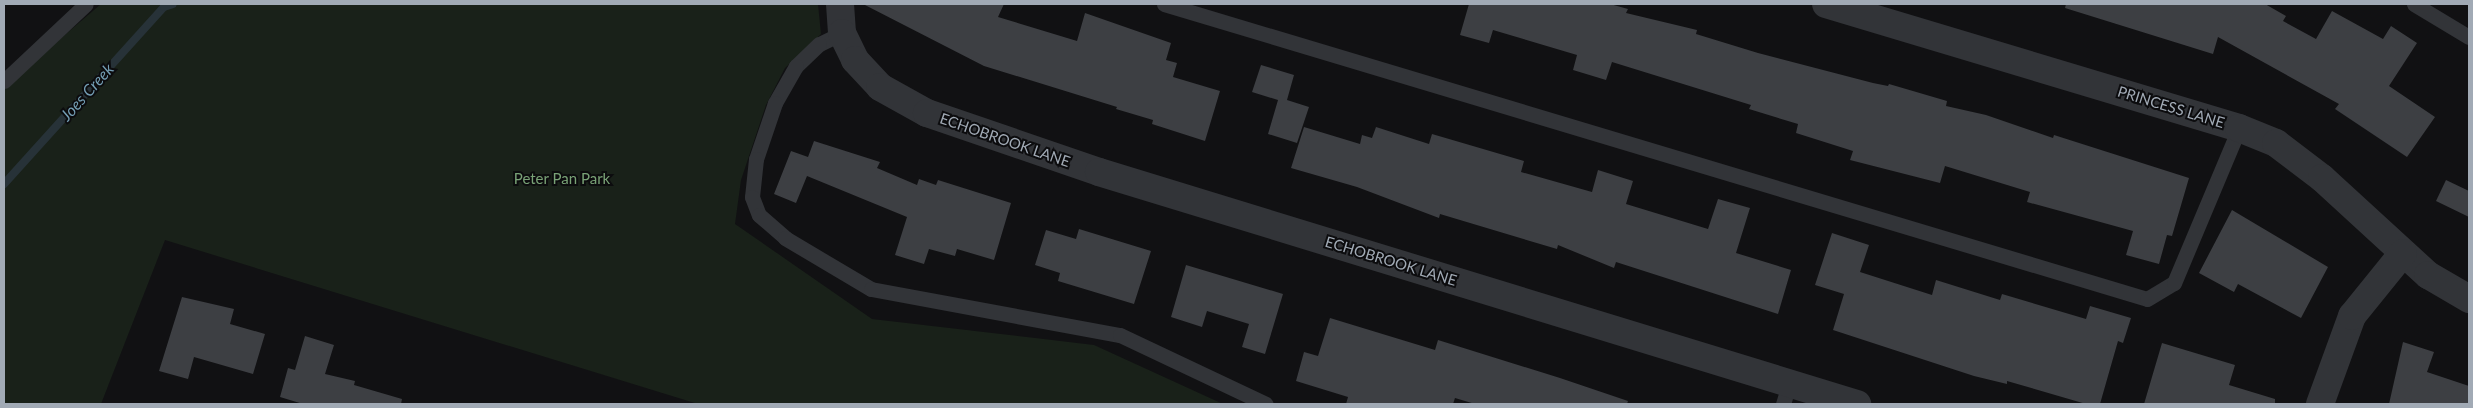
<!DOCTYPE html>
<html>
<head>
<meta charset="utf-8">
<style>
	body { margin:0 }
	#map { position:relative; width:2473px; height:408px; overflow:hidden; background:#111113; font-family:Lato,sans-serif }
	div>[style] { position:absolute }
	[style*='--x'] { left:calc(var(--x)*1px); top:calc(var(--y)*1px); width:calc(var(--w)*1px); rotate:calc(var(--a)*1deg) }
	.green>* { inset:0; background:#192119 }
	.stream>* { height:8px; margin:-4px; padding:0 4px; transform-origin:4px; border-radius:4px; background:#273238 }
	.building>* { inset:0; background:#3d3f43 }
	.service>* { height:15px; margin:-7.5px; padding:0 7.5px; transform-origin:7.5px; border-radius:7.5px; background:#323438 }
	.minor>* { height:28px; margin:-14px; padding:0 14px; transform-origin:14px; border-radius:14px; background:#323438 }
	span { translate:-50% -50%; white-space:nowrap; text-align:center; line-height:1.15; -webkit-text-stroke:4px #0c0c0e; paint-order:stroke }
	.street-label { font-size:15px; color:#a1aab5 }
	.park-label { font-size:15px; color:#79a276 }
	.water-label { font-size:16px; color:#749eb4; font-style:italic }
	.frame { position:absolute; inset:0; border:5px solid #a1aab5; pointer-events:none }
</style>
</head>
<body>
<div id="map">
	<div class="green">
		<div style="clip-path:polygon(101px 4px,818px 4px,821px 34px,785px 68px,766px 105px,741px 180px,735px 224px,872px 319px,1094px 345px,1223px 404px,698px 404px,165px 240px,101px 404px,4px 404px,4px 87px)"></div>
	</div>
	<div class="stream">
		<div style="--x:4;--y:184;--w:239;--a:-47.9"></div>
		<div style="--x:164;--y:7;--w:9;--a:-18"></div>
	</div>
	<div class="building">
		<div style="clip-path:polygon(863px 4px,1004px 4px,998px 17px,1077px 41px,1085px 13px,1171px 43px,1166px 60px,1177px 63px,1173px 77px,1220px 91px,1205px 141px,1152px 124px,1153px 120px,1116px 109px,1117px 107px,984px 66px)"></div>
		<div style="clip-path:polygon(1469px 4px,1610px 4px,1628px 9px,1626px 13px,1697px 30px,1696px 34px,1758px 53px,1873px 83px,1888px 86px,1889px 84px,1947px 101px,1946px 106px,1986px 115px,2053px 138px,2054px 135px,2189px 178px,2172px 236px,2167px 235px,2159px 264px,2126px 255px,2133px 231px,2027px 202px,2030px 192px,1945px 166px,1940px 183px,1850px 160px,1853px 151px,1796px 133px,1798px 124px,1749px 109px,1751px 105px,1612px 62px,1606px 80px,1573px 70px,1577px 55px,1493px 30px,1489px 43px,1460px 35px)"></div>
		<div style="clip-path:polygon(2066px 4px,2265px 4px,2286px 16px,2283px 21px,2316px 39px,2332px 11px,2383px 39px,2391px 26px,2417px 43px,2389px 86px,2435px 117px,2407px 157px,2335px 109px,2339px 104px,2218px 37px,2213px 54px,2065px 8px)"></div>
		<div style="clip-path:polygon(1261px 65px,1294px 75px,1287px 100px,1309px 107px,1297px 143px,1268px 134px,1278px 100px,1252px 92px)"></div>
		<div style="clip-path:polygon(1304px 127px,1360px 144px,1362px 135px,1372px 138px,1376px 127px,1429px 144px,1432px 134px,1524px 161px,1521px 172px,1592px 192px,1598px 170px,1633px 181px,1626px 204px,1708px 229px,1718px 199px,1750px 208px,1736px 253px,1791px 270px,1778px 314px,1616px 262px,1614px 268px,1558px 245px,1557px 249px,1440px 214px,1439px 218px,1357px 187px,1291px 168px)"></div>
		<div style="clip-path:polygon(814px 141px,880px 162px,877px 168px,917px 185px,919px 179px,936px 185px,938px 180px,1011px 203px,994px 260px,957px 249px,955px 256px,929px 249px,924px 264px,895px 255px,907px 217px,807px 176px,796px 203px,774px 194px,791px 151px,808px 157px)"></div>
		<div style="clip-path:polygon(2446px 180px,2469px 191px,2469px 217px,2436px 201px)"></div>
		<div style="clip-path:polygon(2232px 210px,2328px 267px,2301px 318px,2238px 284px,2234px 292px,2199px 273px)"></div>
		<div style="clip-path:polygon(1079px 229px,1151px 251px,1134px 304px,1058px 281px,1060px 273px,1035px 265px,1046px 230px,1076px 239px)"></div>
		<div style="clip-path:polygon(1832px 233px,1869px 245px,1860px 272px,1932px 295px,1936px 280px,2000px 300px,2002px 294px,2086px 319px,2090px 306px,2131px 318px,2123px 343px,2118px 341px,2100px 404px,2086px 404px,2007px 381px,2007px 384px,1974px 376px,1833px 330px,1844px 294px,1815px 285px)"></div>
		<div style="clip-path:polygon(1186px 265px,1283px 294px,1265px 354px,1242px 347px,1249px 324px,1207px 311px,1202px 327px,1171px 317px)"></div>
		<div style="clip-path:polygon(182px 297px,234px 309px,230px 324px,265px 334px,253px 374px,194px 357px,188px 379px,159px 371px)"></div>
		<div style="clip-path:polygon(1330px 318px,1435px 350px,1438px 340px,1560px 378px,1628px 401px,1627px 404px,1475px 404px,1455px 398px,1453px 404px,1346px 404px,1348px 397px,1296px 381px,1304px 352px,1318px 356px)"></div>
		<div style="clip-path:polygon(305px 336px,334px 345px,325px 374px,355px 381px,354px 385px,402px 399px,401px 404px,303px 404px,280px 397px,288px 368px,295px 370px)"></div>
		<div style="clip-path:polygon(2403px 342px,2434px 352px,2427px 372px,2469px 386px,2469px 404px,2389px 404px)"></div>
		<div style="clip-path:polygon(2162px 343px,2235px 365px,2229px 385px,2275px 399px,2275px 404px,2144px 404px)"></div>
	</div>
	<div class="service">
		<div style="--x:1164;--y:4;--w:1026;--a:16.7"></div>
		<div style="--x:2147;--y:299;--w:31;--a:-31"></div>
		<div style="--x:2174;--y:283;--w:168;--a:-67.2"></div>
		<div style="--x:2414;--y:4;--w:64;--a:31"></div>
		<div style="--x:842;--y:33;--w:25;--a:154"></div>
		<div style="--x:819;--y:44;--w:32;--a:136"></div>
		<div style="--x:796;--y:66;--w:43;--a:119.6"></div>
		<div style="--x:775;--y:103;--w:59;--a:108.7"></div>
		<div style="--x:756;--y:159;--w:38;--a:96"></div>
		<div style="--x:752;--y:197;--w:19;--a:69"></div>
		<div style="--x:759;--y:215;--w:35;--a:41"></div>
		<div style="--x:785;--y:238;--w:100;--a:30.7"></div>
		<div style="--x:871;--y:289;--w:253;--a:10.5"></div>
		<div style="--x:1120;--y:335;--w:161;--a:25.3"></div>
		<div style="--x:4;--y:81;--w:112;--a:-43.2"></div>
		<div style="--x:1783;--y:404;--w:21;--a:-73"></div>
	</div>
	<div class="minor">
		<div style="--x:840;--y:4;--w:29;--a:86"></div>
		<div style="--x:842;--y:33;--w:30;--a:64"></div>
		<div style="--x:855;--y:60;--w:37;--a:47"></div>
		<div style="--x:880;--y:87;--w:54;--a:29"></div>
		<div style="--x:927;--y:113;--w:182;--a:18.9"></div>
		<div style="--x:1099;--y:172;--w:793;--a:17.02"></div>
		<div style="--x:1826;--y:4;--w:431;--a:16.7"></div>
		<div style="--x:2239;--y:128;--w:40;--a:22"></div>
		<div style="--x:2276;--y:143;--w:58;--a:37.3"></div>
		<div style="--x:2322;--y:178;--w:144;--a:42.5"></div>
		<div style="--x:2428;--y:275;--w:48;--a:30.3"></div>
		<div style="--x:2320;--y:404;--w:94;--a:-70"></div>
		<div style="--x:2352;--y:316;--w:81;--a:-51"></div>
	</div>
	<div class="street-label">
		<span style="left:2171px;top:107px;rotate:17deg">PRINCESS LANE</span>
		<span style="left:1005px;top:140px;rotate:19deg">ECHOBROOK LANE</span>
		<span style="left:1391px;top:261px;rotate:17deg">ECHOBROOK LANE</span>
	</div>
	<div class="park-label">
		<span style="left:562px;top:179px">Peter Pan Park</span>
	</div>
	<div class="water-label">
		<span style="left:87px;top:92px;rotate:-48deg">Joes Creek</span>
	</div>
	<div class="frame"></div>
</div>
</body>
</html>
